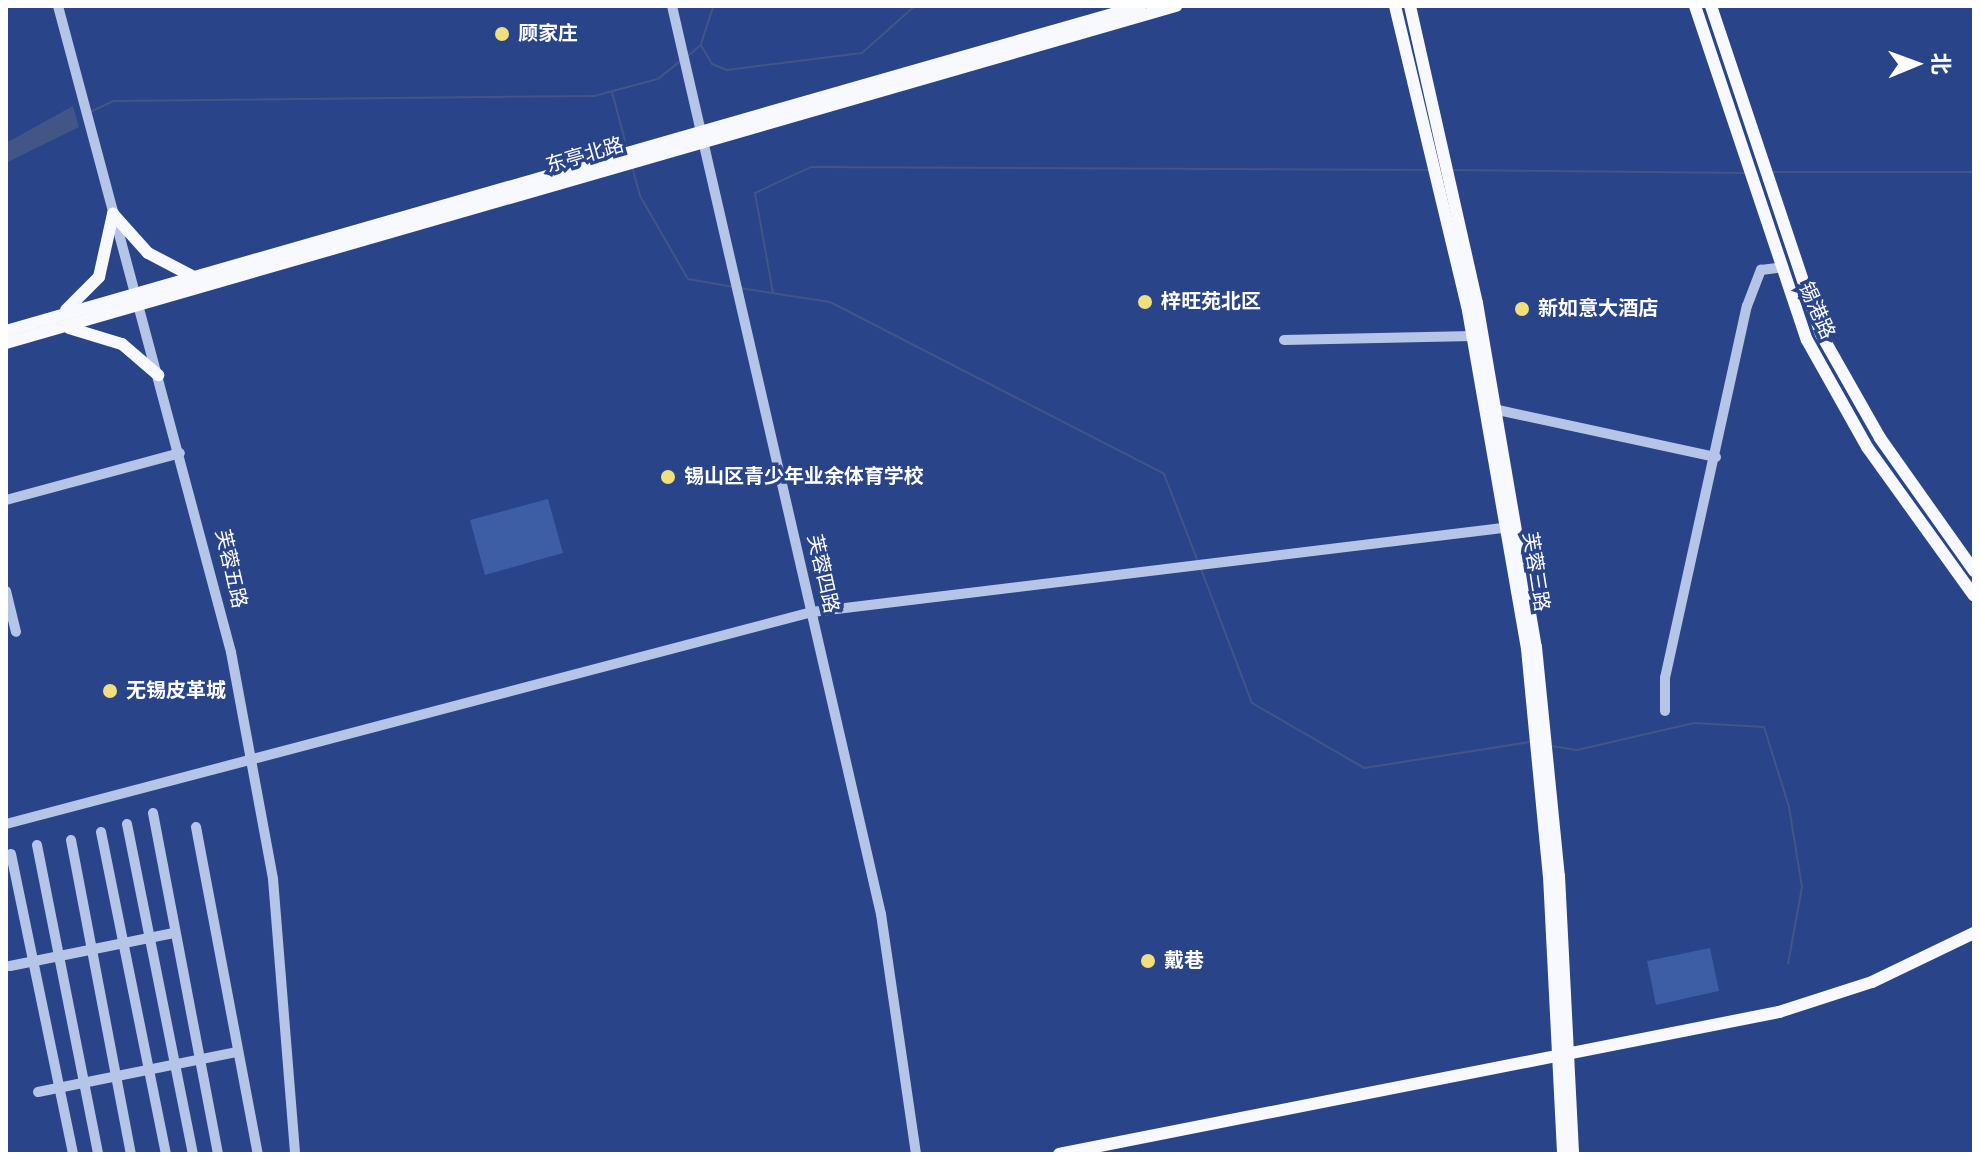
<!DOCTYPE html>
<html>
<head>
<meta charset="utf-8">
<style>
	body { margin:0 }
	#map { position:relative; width:1980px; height:1160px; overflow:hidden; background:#294488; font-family:"Source Sans 3","Noto Sans SC",sans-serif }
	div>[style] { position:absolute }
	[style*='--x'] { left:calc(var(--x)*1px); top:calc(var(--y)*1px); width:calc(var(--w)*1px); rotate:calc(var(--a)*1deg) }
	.green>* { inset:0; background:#3d5da4 }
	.water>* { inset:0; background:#415587 }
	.stream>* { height:2px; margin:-1px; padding:0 1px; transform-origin:1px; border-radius:1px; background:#415587 }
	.minor>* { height:10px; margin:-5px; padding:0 5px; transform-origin:5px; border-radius:5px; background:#b5c5e8 }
	.major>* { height:12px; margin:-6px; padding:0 6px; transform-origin:6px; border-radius:6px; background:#f7f9fe }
	.dots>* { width:22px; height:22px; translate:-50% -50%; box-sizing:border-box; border:4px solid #294488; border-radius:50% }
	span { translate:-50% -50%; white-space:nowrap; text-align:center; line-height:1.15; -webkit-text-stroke:7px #294488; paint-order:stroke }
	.poi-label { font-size:20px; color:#fff; font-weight:700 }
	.left { translate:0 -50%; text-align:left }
	.street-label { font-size:20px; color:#fff }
	.frame { position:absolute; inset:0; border:8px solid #fff; pointer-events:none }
	.north { position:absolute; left:1876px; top:24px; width:80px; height:80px; -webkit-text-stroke:6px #294488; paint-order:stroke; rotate:89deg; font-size:22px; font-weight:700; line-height:32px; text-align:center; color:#fff }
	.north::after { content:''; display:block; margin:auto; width:28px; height:36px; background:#fff; clip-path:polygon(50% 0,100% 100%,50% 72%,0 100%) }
</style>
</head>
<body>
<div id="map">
	<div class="green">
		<div style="clip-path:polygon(548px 499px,563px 553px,485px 575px,470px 520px)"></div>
		<div style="clip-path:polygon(1710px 948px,1719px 991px,1656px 1005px,1647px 961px)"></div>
	</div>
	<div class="water">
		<div style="clip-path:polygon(73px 106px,79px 127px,6px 163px,6px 143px)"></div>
	</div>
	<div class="stream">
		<div style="--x:701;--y:44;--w:40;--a:-72"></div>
		<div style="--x:689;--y:55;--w:16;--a:-40"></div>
		<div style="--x:701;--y:45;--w:22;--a:60"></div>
		<div style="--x:712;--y:64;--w:16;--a:22"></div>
		<div style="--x:727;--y:70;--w:136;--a:-7.2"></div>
		<div style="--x:862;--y:53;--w:71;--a:-41.6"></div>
		<div style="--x:612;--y:92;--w:58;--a:75"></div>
		<div style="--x:90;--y:112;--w:26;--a:-25"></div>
		<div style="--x:114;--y:101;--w:480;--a:-0.6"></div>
		<div style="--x:594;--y:96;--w:66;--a:-14.9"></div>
		<div style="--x:658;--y:79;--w:28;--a:-39"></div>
		<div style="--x:632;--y:166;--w:31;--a:75"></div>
		<div style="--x:640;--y:196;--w:96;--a:60"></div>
		<div style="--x:688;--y:279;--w:47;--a:9.9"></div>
		<div style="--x:1452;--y:170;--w:293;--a:0.6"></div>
		<div style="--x:1772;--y:172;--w:202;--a:0"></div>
		<div style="--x:740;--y:288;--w:91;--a:8.8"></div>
		<div style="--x:830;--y:302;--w:376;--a:27.2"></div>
		<div style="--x:1164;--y:474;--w:91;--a:68.8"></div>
		<div style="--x:773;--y:293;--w:102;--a:-100.2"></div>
		<div style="--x:755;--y:193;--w:62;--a:-24.9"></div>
		<div style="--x:811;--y:167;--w:619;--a:0.28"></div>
		<div style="--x:1201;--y:569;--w:143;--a:69.2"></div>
		<div style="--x:1252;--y:703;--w:129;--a:30.1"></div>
		<div style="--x:1364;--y:768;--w:168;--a:-8.9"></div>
		<div style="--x:1552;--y:746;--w:25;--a:9"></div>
		<div style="--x:1577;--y:750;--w:120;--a:-13"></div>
		<div style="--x:1694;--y:723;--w:70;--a:3.3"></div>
		<div style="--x:1764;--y:727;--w:84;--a:72.6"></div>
		<div style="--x:1789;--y:807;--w:81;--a:80.8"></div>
		<div style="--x:1802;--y:887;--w:78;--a:100.3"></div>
	</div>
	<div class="minor">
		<div style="--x:58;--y:6;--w:669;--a:75.01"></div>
		<div style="--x:231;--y:652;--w:231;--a:79.5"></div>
		<div style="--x:273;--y:879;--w:276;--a:85.4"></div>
		<div style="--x:672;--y:6;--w:932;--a:77.04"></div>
		<div style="--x:881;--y:914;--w:243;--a:81.7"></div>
		<div style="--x:1284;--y:340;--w:189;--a:-1.2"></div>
		<div style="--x:1498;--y:410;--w:223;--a:12.2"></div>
		<div style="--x:6;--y:500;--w:180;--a:-15.1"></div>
		<div style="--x:6;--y:591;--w:42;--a:76.3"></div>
		<div style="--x:1665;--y:711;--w:33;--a:-90"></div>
		<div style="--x:1665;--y:678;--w:381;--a:-77.6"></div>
		<div style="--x:1747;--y:306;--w:39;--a:-69"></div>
		<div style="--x:1761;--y:270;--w:16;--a:-7"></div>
		<div style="--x:153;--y:813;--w:347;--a:79.2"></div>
		<div style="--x:6;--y:824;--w:833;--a:-14.74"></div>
		<div style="--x:812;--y:612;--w:704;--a:-6.93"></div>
		<div style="--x:127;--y:824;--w:337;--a:78.7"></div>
		<div style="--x:196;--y:827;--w:333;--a:79.3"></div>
		<div style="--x:101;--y:832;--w:328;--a:78.6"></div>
		<div style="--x:71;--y:840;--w:320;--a:79.2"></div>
		<div style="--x:37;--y:845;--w:315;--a:78.8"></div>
		<div style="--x:11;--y:854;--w:306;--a:78.3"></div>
		<div style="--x:10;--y:966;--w:167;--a:-11.4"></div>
		<div style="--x:38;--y:1092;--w:202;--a:-11.4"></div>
	</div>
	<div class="major">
		<div style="--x:1395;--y:6;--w:308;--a:76.5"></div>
		<div style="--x:1467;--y:305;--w:349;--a:80.1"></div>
		<div style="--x:1527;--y:649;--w:228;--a:84.5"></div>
		<div style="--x:1549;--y:876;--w:278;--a:87.1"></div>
		<div style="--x:1410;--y:6;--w:304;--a:77.3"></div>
		<div style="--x:1477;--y:303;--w:349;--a:80.3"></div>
		<div style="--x:1536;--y:647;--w:230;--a:84.3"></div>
		<div style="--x:1559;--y:876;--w:278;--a:87.1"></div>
		<div style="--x:1695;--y:6;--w:352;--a:71.5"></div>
		<div style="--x:1807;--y:340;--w:123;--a:60.7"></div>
		<div style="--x:1867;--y:447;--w:183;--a:54.3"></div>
		<div style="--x:1711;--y:6;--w:346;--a:71.5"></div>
		<div style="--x:1821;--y:334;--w:120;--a:60.4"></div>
		<div style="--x:1880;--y:438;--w:163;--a:54.7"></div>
		<div style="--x:113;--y:214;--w:52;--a:48.1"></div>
		<div style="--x:148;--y:253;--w:52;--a:27.6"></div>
		<div style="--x:66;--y:310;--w:47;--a:-45"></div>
		<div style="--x:99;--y:277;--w:65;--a:-77.5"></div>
		<div style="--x:69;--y:328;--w:55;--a:16.8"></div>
		<div style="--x:122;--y:344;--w:48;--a:40.7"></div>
		<div style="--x:6;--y:331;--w:1180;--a:-15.99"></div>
		<div style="--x:6;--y:343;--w:1218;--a:-16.07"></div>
		<div style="--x:1059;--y:1154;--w:734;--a:-11.16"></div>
		<div style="--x:1779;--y:1012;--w:98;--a:-17.9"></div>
		<div style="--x:1872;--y:982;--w:113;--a:-25.7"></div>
	</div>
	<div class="dots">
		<div style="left:502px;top:34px;background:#f0df7c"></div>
		<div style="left:1145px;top:302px;background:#f0df7c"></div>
		<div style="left:1522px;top:309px;background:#f0df7c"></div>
		<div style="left:668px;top:477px;background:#f0df7c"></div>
		<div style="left:110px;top:691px;background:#f0df7c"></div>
		<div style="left:1148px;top:961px;background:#f0df7c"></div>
	</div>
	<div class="poi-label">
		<span class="left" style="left:518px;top:34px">顾家庄</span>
		<span class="left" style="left:1161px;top:302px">梓旺苑北区</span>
		<span class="left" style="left:1538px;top:309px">新如意大酒店</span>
		<span class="left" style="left:684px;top:477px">锡山区青少年业余体育学校</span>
		<span class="left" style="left:126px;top:691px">无锡皮革城</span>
		<span class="left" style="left:1164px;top:961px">戴巷</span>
	</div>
	<div class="street-label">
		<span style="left:585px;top:156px;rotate:-16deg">东亭北路</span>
		<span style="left:1816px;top:311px;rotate:66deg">锡港路</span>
		<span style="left:230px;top:569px;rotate:77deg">芙蓉五路</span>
		<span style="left:1535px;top:572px;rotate:81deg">芙蓉三路</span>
		<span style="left:822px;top:574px;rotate:77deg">芙蓉四路</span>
	</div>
	<div class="frame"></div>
	<div class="north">北</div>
</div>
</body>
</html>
